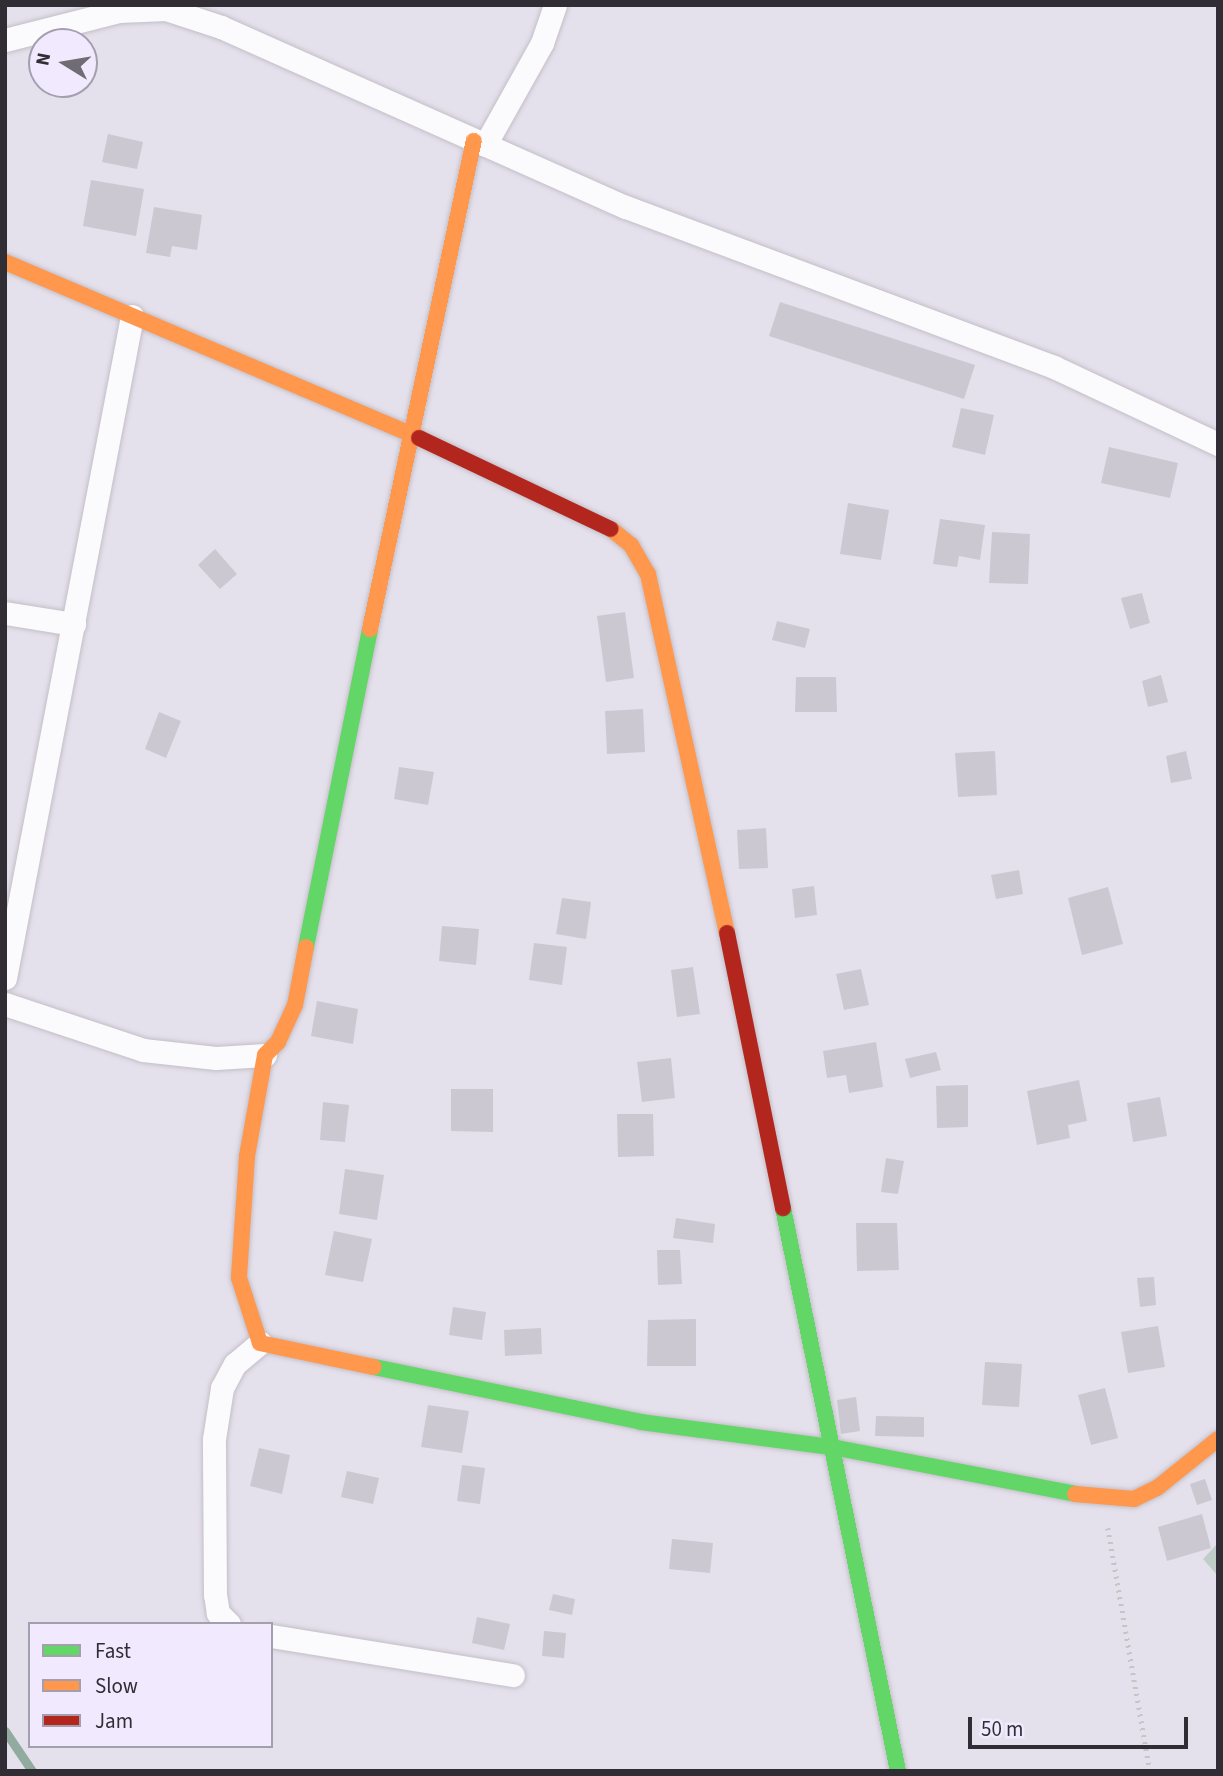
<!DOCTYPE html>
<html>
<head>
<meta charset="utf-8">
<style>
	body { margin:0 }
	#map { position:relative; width:1223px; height:1776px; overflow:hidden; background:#e5e1ec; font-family:"Source Sans 3",sans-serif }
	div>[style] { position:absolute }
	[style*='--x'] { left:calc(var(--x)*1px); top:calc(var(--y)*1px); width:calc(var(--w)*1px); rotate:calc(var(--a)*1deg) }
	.green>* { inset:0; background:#c0cdc9 }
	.stream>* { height:9px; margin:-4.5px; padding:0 4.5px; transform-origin:4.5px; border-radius:4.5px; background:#92ab9f }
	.building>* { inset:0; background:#cbc8d2 }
	.path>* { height:4.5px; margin-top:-2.25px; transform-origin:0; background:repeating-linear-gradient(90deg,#c5c4c7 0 2px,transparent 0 7px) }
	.roads { filter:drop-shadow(0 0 2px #c3bfc8) drop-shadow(0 0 2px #c3bfc8) }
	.street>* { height:23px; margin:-11.5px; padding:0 11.5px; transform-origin:11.5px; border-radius:11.5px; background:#fbfafc }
	.fast>* { height:16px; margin:-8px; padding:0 8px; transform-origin:8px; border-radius:8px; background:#63d668 }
	.slow>* { height:16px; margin:-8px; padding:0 8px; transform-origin:8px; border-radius:8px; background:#ff974d }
	.jam>* { height:16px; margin:-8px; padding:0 8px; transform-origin:8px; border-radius:8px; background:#b3261e }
	span { translate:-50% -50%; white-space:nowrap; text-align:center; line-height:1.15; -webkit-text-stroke:5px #f1eaff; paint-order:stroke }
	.frame { position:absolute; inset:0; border:7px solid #302d34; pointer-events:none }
	.legend { position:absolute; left:28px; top:1622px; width:245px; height:126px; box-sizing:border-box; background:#f1eaff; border:2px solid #a49eae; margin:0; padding:9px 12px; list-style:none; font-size:21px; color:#302d34 }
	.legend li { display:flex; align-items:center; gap:14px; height:35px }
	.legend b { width:35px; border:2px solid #a49eae }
	.north { position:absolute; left:28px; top:28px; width:70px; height:70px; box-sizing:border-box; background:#f1eaff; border:2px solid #a49eae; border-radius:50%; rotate:281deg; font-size:19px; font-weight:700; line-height:28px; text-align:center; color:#302d34 }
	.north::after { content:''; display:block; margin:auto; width:24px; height:32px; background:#6f6c74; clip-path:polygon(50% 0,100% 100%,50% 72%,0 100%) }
	.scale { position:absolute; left:968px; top:1717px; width:220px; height:32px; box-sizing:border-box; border:4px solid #302d34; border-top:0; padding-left:9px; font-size:21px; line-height:24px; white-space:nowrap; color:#302d34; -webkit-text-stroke:5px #f1eaff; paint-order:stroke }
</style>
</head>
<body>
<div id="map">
	<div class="green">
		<div style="clip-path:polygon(1218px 1543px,1218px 1576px,1203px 1559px)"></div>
	</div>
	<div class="stream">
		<div style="--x:5;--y:1731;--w:48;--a:56"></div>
	</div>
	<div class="building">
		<div style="clip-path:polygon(108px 134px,143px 142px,137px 169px,102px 162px)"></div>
		<div style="clip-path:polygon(91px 180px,144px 189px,136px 236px,83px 226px)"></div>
		<div style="clip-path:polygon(154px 207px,202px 215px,197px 250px,172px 246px,170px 257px,146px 253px)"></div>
		<div style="clip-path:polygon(780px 302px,975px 365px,964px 399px,769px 336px)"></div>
		<div style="clip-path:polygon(961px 408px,994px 415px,985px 455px,952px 447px)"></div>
		<div style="clip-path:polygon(1109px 447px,1178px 463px,1170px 498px,1101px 483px)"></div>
		<div style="clip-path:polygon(848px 503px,889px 510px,881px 560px,840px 554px)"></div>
		<div style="clip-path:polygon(940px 519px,985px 525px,980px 560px,959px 556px,957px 567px,933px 564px)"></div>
		<div style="clip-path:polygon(992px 532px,1030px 534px,1028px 584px,989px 583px)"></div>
		<div style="clip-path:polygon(215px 549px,237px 574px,220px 589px,198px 565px)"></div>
		<div style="clip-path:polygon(1142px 593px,1150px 623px,1130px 629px,1121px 598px)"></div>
		<div style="clip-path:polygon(625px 612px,634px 678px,606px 682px,597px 616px)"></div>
		<div style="clip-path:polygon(777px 621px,810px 629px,805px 648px,772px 640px)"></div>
		<div style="clip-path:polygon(1161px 675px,1168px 702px,1148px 707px,1142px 681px)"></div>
		<div style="clip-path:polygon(796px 677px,836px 677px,837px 712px,795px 712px)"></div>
		<div style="clip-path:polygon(643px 709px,645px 752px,607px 754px,605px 711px)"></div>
		<div style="clip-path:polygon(159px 712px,181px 721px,166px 758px,145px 749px)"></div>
		<div style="clip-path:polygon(995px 751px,997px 795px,958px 797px,955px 753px)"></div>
		<div style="clip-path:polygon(1186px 751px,1192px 779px,1171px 783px,1166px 756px)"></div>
		<div style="clip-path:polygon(399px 767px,434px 772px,428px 805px,394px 799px)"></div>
		<div style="clip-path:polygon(766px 828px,768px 868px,739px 869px,737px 830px)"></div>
		<div style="clip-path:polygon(1019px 870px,1023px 894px,996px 899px,991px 875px)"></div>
		<div style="clip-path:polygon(814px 886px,817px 915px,795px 918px,792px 889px)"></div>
		<div style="clip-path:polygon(1108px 887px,1123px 944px,1082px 955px,1068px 898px)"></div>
		<div style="clip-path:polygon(562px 898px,591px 902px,586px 939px,556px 934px)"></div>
		<div style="clip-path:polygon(442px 926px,479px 929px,476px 965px,439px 961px)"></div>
		<div style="clip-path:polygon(534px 943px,567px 947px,562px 985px,529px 980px)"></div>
		<div style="clip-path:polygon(693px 967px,700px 1014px,677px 1017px,671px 970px)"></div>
		<div style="clip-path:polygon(861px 969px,869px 1005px,844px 1010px,836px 974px)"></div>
		<div style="clip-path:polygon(317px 1001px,358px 1009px,353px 1044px,311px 1036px)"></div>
		<div style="clip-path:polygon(876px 1042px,883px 1087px,849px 1093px,846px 1075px,827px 1078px,823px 1051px)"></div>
		<div style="clip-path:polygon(936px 1052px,941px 1070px,910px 1078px,905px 1059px)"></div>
		<div style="clip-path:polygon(671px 1058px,675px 1098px,642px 1102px,637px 1062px)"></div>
		<div style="clip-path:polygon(1079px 1080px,1087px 1121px,1068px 1125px,1070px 1138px,1037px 1145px,1027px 1091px)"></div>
		<div style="clip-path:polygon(968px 1085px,968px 1127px,937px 1128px,936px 1086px)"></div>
		<div style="clip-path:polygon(451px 1089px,493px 1089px,493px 1132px,451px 1131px)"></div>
		<div style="clip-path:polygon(1160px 1097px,1167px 1136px,1133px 1142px,1127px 1103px)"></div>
		<div style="clip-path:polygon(323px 1102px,349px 1105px,345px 1142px,320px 1140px)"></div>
		<div style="clip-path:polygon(617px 1114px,653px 1114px,654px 1156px,618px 1157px)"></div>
		<div style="clip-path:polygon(886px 1158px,904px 1161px,898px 1194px,881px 1192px)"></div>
		<div style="clip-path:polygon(345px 1169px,384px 1175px,377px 1220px,339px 1214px)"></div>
		<div style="clip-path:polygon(676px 1218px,715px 1224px,713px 1243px,673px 1238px)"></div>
		<div style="clip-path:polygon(856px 1223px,897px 1223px,899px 1270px,857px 1271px)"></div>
		<div style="clip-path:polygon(334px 1231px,372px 1239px,363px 1282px,325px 1275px)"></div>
		<div style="clip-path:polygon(657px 1250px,680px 1250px,682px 1284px,658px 1285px)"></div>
		<div style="clip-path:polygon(1154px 1277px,1156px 1305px,1140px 1307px,1137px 1278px)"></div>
		<div style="clip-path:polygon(453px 1307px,486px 1312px,482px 1340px,449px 1335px)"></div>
		<div style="clip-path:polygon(696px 1319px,696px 1366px,647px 1366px,648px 1320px)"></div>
		<div style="clip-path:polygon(1158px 1326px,1165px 1367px,1128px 1373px,1121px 1332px)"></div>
		<div style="clip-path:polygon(541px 1328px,542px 1354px,505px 1356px,504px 1330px)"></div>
		<div style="clip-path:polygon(985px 1362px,1022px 1364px,1019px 1407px,982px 1405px)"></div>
		<div style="clip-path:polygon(1105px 1388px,1118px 1438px,1091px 1445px,1078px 1395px)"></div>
		<div style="clip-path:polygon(856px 1397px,860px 1431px,841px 1434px,837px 1400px)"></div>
		<div style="clip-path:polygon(428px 1405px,469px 1411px,462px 1453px,421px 1447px)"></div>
		<div style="clip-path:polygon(876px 1416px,924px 1417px,924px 1437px,875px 1436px)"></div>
		<div style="clip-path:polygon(259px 1448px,290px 1455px,282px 1494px,250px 1486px)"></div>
		<div style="clip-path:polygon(462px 1465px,485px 1468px,480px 1504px,457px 1501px)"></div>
		<div style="clip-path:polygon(347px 1471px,379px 1478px,373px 1504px,341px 1497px)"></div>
		<div style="clip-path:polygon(1205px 1479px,1212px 1500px,1197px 1505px,1190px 1484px)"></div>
		<div style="clip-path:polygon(1202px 1514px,1211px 1548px,1167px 1561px,1158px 1527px)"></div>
		<div style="clip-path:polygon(672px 1539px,713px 1543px,710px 1573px,669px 1569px)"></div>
		<div style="clip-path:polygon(553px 1594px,575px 1599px,572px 1615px,549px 1610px)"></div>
		<div style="clip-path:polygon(477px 1617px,510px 1624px,504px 1650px,472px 1643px)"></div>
		<div style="clip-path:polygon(544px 1631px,566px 1633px,564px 1658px,542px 1656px)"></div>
	</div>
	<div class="path">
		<div style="--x:1108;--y:1528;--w:247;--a:80.2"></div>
	</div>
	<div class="roads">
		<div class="street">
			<div style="--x:5;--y:40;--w:118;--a:-14.3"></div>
			<div style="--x:119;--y:11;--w:47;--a:-2.4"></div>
			<div style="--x:166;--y:9;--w:58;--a:18.1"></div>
			<div style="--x:221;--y:27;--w:443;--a:24"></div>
			<div style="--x:626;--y:207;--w:457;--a:20.5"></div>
			<div style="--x:1054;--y:367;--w:181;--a:25.2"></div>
			<div style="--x:485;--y:145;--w:117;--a:-60.8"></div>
			<div style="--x:542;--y:43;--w:40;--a:-71.1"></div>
			<div style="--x:5;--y:613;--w:70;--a:9.1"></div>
			<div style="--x:5;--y:978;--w:674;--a:-79.14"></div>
			<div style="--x:5;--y:1004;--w:145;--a:18.4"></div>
			<div style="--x:143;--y:1050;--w:73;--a:6.3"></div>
			<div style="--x:216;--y:1058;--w:49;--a:-3.5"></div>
			<div style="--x:229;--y:1624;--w:16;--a:-135"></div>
			<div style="--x:218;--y:1613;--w:18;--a:-99"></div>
			<div style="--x:215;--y:1595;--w:156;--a:-90.4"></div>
			<div style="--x:214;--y:1439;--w:52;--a:-81.1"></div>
			<div style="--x:222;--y:1388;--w:27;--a:-62"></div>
			<div style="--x:235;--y:1364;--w:33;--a:-40"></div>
			<div style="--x:271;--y:1636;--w:245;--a:9.2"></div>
		</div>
		<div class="fast">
			<div style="--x:306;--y:947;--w:324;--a:-78.6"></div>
			<div style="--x:783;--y:1208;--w:575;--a:78.46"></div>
			<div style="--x:374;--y:1367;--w:273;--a:11.6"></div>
			<div style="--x:641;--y:1422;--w:193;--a:7.5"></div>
			<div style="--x:832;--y:1447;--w:248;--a:10.9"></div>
		</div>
		<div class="slow">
			<div style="--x:5;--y:262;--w:450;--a:23"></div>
			<div style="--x:611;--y:529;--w:26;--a:39"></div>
			<div style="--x:631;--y:545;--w:34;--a:60"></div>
			<div style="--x:648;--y:574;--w:368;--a:77.6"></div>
			<div style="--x:370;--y:629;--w:499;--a:-78"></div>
			<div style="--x:306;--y:947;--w:59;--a:100.7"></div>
			<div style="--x:295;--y:1005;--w:41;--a:114.7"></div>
			<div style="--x:278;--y:1042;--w:18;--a:135"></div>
			<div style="--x:265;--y:1055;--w:103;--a:100.1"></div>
			<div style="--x:247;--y:1156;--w:122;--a:93.8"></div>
			<div style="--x:239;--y:1278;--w:68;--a:72.1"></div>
			<div style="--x:260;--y:1343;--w:116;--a:11.9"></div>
			<div style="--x:1075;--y:1494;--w:59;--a:4.8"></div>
			<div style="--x:1134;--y:1499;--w:25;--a:-26"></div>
			<div style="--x:1157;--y:1488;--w:78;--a:-38.8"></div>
		</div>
		<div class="jam">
			<div style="--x:419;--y:438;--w:212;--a:25.4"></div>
			<div style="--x:727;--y:933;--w:281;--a:78.5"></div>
		</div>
	</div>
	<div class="frame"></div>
	<ul class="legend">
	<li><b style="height:9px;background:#63d668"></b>Fast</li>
	<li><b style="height:9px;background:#ff974d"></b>Slow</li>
	<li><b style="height:9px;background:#b3261e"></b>Jam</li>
	</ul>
	<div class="north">N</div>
	<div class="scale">50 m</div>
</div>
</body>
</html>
